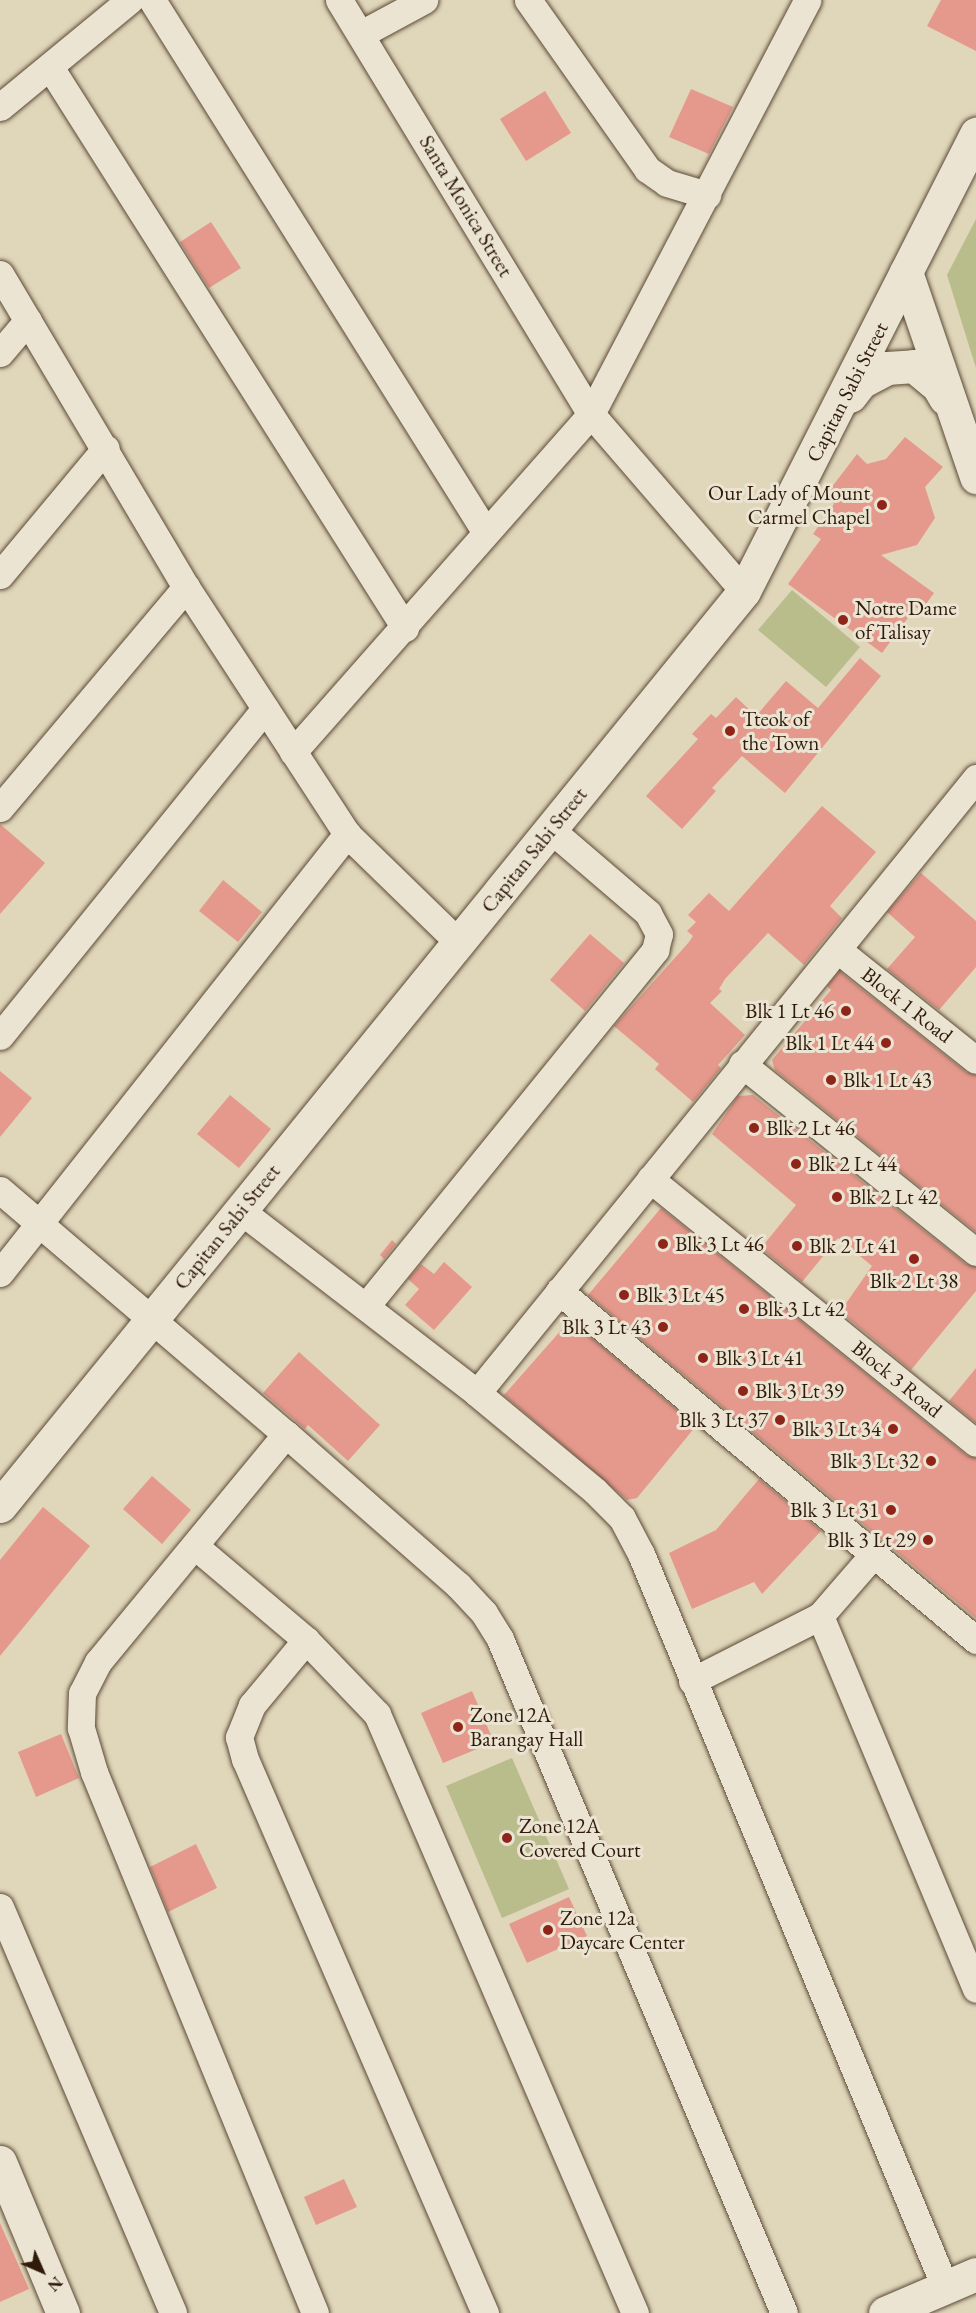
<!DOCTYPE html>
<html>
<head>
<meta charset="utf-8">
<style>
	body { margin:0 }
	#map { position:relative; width:976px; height:2313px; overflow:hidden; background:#e0d6ba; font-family:"EB Garamond",serif }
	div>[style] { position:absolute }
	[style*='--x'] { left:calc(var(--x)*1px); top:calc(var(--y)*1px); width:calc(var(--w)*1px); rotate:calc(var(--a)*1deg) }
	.green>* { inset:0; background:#b9bc8b }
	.building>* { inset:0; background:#e5998c }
	.roads { filter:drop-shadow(0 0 2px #5c4a36) drop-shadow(0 0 2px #5c4a36) }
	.street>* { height:27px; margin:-13.5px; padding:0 13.5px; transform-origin:13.5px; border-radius:13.5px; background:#ebe4d2 }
	.secondary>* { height:33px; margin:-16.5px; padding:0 16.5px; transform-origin:16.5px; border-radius:16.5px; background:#ebe4d2 }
	.dots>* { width:16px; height:16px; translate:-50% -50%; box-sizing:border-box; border:3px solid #ebe4d2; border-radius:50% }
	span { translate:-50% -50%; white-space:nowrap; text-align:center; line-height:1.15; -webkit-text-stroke:6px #ebe4d2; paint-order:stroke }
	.street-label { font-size:21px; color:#301b0a }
	.poi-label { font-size:21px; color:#301b0a }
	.right { translate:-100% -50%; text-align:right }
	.left { translate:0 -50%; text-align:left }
	.north { position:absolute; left:12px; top:2241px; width:60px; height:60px; -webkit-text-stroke:4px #ebe4d2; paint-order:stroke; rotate:135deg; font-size:16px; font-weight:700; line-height:24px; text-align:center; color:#301b0a }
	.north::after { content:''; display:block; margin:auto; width:21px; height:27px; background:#301b0a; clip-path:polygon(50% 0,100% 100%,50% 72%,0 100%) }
</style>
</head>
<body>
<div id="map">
	<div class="green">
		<div style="clip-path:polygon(976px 219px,976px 368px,947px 275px)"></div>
		<div style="clip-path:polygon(792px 590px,860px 647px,826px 687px,758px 630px)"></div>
		<div style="clip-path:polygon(512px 1758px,569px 1889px,502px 1918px,446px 1786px)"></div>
	</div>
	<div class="building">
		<div style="clip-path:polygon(941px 0,976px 0,976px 51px,927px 26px)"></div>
		<div style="clip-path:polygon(691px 89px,733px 107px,709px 154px,669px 137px)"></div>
		<div style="clip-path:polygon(545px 91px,571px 133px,526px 161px,500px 119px)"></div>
		<div style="clip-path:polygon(211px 222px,241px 268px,209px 288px,180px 242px)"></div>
		<div style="clip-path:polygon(905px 437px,943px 467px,925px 487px,935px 518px,917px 545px,881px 555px,934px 593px,921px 611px,916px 607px,882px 653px,788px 584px,821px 539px,813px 534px,834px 504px,828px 492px,857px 454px,867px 464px,886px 459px)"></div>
		<div style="clip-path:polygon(860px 658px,881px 676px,785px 793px,742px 756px,712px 788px,716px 791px,682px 829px,646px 796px,698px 739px,692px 734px,711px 714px,716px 718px,736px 697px,756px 716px,786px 681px,818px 708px)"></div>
		<div style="clip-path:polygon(822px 806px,876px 852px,830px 906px,842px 918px,804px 965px,768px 933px,725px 979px,719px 989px,722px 991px,710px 1003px,745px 1035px,718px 1065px,721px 1068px,693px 1102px,655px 1069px,659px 1064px,614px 1026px,689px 942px,693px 936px,687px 931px,696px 922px,688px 915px,709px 893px,729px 911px)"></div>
		<div style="clip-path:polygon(0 824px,45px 863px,0 914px)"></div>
		<div style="clip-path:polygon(921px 873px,976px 921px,976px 967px,939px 1010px,887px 969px,915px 937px,887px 912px)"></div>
		<div style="clip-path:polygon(223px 880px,262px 912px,238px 942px,199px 911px)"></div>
		<div style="clip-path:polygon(590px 934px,624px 963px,585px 1011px,550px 980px)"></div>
		<div style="clip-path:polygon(839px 971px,966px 1072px,976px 1075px,976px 1232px,775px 1070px,772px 1060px,831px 990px,827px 986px)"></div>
		<div style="clip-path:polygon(0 1071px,32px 1098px,0 1137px)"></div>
		<div style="clip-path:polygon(230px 1095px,271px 1129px,239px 1168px,197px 1134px)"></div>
		<div style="clip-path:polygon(753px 1095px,966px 1264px,976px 1267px,976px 1291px,911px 1370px,840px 1312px,872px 1266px,838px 1238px,802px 1282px,761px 1248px,796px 1205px,712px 1134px,738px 1096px)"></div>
		<div style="clip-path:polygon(661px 1208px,966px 1455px,976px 1458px,976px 1618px,588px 1295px)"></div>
		<div style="clip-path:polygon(392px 1240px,396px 1244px,384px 1259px,380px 1255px)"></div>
		<div style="clip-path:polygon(444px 1262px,472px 1287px,434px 1330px,405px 1305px,419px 1289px,408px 1279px,421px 1264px,434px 1274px)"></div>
		<div style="clip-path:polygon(570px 1320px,696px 1426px,637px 1498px,627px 1500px,504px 1395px)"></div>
		<div style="clip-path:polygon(299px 1352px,380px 1425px,348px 1461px,308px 1425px,305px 1429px,263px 1393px)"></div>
		<div style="clip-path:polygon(976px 1368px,976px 1423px,949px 1401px)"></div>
		<div style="clip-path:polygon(152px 1476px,191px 1510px,162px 1544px,123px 1509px)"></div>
		<div style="clip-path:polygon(759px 1479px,821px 1531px,762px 1594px,754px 1582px,692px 1609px,669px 1553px,716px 1530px)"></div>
		<div style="clip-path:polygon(43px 1507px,90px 1546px,0 1656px,0 1560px)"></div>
		<div style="clip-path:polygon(472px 1691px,494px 1742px,443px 1763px,421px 1713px)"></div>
		<div style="clip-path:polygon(61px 1734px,79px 1778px,36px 1797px,18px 1752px)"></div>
		<div style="clip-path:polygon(196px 1844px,217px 1888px,168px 1912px,150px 1867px)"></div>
		<div style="clip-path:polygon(569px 1897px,587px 1936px,527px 1963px,509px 1924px)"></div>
		<div style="clip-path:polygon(344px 2179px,357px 2207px,316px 2225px,304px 2197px)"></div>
		<div style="clip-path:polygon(0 2223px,29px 2289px,0 2302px)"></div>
	</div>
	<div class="roads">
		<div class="street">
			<div style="--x:152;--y:0;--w:627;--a:57.91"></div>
			<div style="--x:339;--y:0;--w:485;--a:58.7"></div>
			<div style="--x:591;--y:414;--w:234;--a:49.2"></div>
			<div style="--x:528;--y:0;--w:207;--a:54.8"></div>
			<div style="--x:647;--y:169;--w:24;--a:35"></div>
			<div style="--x:667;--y:183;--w:42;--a:16.7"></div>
			<div style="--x:361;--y:34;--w:72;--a:-28.4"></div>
			<div style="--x:50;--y:67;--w:664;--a:57.67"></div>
			<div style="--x:0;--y:107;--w:168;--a:-39.5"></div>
			<div style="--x:0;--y:274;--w:364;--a:59.3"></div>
			<div style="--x:186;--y:587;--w:295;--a:56.9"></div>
			<div style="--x:347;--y:834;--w:156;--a:44.2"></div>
			<div style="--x:0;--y:353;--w:43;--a:-49.7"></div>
			<div style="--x:0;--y:575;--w:165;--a:-50.2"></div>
			<div style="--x:293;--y:752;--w:451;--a:-48.6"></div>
			<div style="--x:591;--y:414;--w:467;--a:-62.4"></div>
			<div style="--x:0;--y:808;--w:289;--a:-49.9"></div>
			<div style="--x:838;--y:950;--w:176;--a:38.6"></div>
			<div style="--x:0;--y:1036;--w:421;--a:-51"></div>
			<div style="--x:742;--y:1064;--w:300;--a:38.8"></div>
			<div style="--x:650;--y:1179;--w:419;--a:39"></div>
			<div style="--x:0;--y:1190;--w:376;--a:40.5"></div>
			<div style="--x:286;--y:1434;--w:229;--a:41.3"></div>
			<div style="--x:458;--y:1585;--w:38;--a:47"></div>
			<div style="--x:484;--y:1613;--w:31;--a:58"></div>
			<div style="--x:500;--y:1639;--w:731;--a:67.15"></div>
			<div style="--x:241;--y:1211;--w:298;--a:37.6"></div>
			<div style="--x:477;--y:1393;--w:153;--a:39.7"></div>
			<div style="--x:595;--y:1491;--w:38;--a:45"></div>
			<div style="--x:622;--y:1518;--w:41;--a:62.2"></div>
			<div style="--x:641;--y:1554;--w:794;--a:67.47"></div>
			<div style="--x:0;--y:1273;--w:560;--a:-51.68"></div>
			<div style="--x:559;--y:1291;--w:544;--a:39.93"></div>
			<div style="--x:366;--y:1306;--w:459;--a:-50.9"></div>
			<div style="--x:655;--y:950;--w:16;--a:-76"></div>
			<div style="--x:659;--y:934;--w:24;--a:-118"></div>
			<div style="--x:648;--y:913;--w:128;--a:-139.4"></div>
			<div style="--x:477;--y:1393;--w:792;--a:-50.94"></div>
			<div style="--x:286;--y:1434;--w:296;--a:129.5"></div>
			<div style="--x:98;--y:1662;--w:35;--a:117"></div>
			<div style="--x:82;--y:1693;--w:35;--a:92"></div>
			<div style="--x:81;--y:1728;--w:46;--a:73.5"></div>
			<div style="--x:94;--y:1772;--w:584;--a:67.78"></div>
			<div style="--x:196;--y:1547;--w:144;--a:40.2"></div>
			<div style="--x:306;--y:1640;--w:103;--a:46.2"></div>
			<div style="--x:377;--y:1714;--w:652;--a:66.7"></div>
			<div style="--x:820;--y:1616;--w:404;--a:67.3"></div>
			<div style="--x:306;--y:1640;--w:85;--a:129.7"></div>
			<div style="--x:252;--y:1705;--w:35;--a:112"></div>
			<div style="--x:239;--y:1737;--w:23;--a:75"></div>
			<div style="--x:245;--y:1759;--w:604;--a:66.58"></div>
			<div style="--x:692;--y:1681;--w:144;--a:-26.9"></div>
			<div style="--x:820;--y:1616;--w:79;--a:-49.1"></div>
			<div style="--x:0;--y:1907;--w:441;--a:66.9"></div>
		</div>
		<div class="secondary">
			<div style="--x:906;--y:272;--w:217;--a:71.1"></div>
			<div style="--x:850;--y:396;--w:18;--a:-52"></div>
			<div style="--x:861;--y:382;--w:30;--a:-28"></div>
			<div style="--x:887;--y:368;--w:27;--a:-4"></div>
			<div style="--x:914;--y:366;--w:31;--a:40"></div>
			<div style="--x:938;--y:386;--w:14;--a:60"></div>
			<div style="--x:0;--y:1506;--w:1179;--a:-50.88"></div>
			<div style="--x:744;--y:591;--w:513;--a:-63.08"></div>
			<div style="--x:0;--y:2162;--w:164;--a:67.4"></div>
			<div style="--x:885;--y:2313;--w:99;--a:-23.2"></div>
		</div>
	</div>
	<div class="dots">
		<div style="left:882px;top:505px;background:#8f2418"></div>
		<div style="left:843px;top:620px;background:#8f2418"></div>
		<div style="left:730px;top:731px;background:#8f2418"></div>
		<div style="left:846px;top:1011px;background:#8f2418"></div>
		<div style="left:886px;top:1043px;background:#8f2418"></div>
		<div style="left:831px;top:1080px;background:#8f2418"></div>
		<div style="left:754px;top:1128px;background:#8f2418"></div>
		<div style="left:796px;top:1164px;background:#8f2418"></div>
		<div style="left:837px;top:1197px;background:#8f2418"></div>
		<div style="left:663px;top:1244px;background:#8f2418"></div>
		<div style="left:797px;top:1246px;background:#8f2418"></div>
		<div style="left:914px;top:1259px;background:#8f2418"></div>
		<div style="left:624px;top:1295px;background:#8f2418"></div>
		<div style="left:744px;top:1309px;background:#8f2418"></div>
		<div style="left:663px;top:1327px;background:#8f2418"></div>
		<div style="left:703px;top:1358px;background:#8f2418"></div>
		<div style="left:743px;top:1391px;background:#8f2418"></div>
		<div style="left:780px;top:1420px;background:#8f2418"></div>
		<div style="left:893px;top:1429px;background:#8f2418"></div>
		<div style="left:931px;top:1461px;background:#8f2418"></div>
		<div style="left:891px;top:1510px;background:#8f2418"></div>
		<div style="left:928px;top:1540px;background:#8f2418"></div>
		<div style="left:458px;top:1727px;background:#8f2418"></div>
		<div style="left:507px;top:1838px;background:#8f2418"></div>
		<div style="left:548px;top:1930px;background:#8f2418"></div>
	</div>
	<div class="street-label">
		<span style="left:466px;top:206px;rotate:59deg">Santa Monica Street</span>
		<span style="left:847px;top:392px;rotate:-63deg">Capitan Sabi Street</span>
		<span style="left:534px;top:850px;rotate:-51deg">Capitan Sabi Street</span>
		<span style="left:907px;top:1005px;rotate:38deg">Block 1 Road</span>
		<span style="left:227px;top:1227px;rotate:-51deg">Capitan Sabi Street</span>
		<span style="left:897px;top:1379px;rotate:39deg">Block 3 Road</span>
	</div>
	<div class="poi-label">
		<span class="right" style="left:870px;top:505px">Our Lady of Mount<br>Carmel Chapel</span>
		<span class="left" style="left:855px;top:620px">Notre Dame<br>of Talisay</span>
		<span class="left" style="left:742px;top:731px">Tteok of<br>the Town</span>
		<span class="right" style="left:834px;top:1011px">Blk 1 Lt 46</span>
		<span class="right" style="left:874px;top:1043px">Blk 1 Lt 44</span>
		<span class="left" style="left:843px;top:1080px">Blk 1 Lt 43</span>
		<span class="left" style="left:766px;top:1128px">Blk 2 Lt 46</span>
		<span class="left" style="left:808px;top:1164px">Blk 2 Lt 44</span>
		<span class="left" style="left:849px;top:1197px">Blk 2 Lt 42</span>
		<span class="left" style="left:675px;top:1244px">Blk 3 Lt 46</span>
		<span class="left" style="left:809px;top:1246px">Blk 2 Lt 41</span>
		<span style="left:914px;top:1281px">Blk 2 Lt 38</span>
		<span class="left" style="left:636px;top:1295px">Blk 3 Lt 45</span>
		<span class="left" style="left:756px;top:1309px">Blk 3 Lt 42</span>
		<span class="right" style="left:651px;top:1327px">Blk 3 Lt 43</span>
		<span class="left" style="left:715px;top:1358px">Blk 3 Lt 41</span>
		<span class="left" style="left:755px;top:1391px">Blk 3 Lt 39</span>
		<span class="right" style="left:768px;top:1420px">Blk 3 Lt 37</span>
		<span class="right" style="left:881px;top:1429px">Blk 3 Lt 34</span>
		<span class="right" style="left:919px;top:1461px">Blk 3 Lt 32</span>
		<span class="right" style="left:879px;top:1510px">Blk 3 Lt 31</span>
		<span class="right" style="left:916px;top:1540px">Blk 3 Lt 29</span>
		<span class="left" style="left:470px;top:1727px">Zone 12A<br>Barangay Hall</span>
		<span class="left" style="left:519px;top:1838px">Zone 12A<br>Covered Court</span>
		<span class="left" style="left:560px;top:1930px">Zone 12a<br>Daycare Center</span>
	</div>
	<div class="north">N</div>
</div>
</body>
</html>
